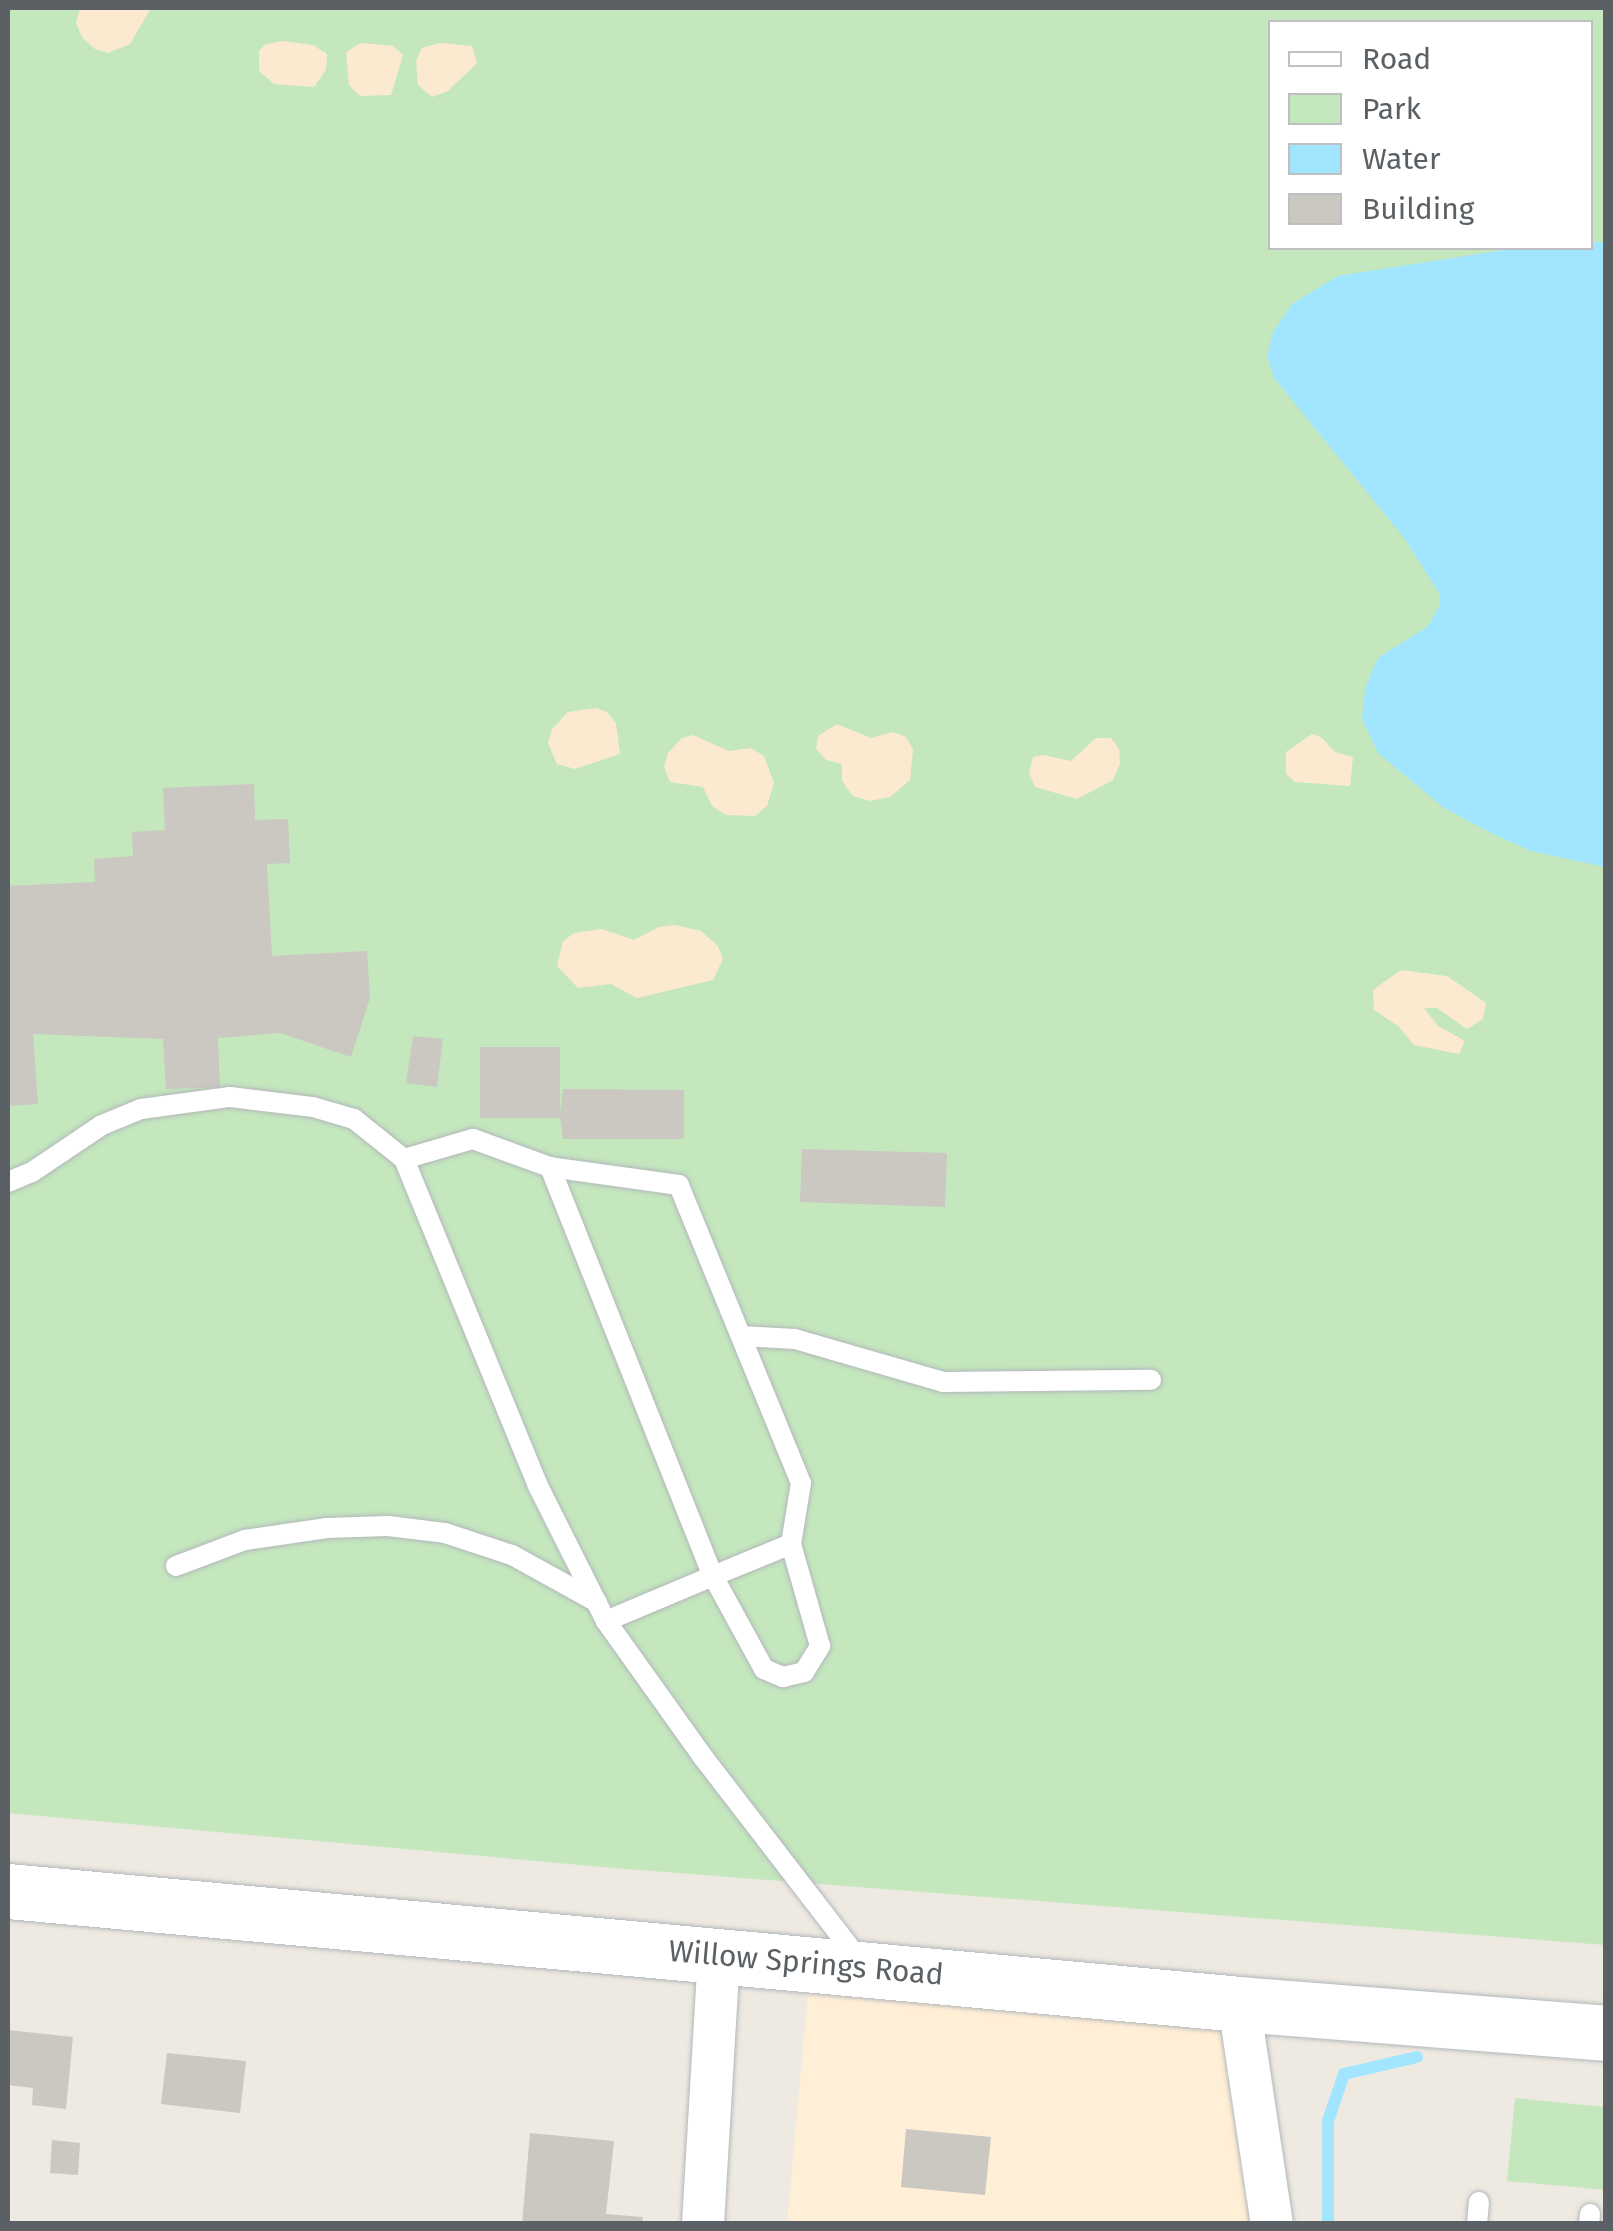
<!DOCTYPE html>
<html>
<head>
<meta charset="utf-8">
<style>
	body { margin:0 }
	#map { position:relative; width:1613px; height:2231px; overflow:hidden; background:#eeeae2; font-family:"Fira Sans",sans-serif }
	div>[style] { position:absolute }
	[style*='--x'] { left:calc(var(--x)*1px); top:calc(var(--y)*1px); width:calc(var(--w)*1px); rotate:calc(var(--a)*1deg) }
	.commercial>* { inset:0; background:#ffefd7 }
	.green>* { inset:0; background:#c4e7be }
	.sand>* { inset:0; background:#fbead0 }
	.water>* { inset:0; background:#a1e5ff }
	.stream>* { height:12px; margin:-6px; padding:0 6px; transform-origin:6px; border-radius:6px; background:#a1e5ff }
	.building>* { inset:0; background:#cbc7c1 }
	.roads { filter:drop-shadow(0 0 2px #b3b7ba) drop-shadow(0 0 2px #b3b7ba) }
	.service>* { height:20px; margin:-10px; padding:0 10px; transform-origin:10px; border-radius:10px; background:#fff }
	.minor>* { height:42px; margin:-21px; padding:0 21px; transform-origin:21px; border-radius:21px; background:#fff }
	.secondary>* { height:55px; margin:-27.5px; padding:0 27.5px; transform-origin:27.5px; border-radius:27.5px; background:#fff }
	span { translate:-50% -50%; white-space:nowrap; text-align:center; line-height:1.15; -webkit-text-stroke:10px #fff; paint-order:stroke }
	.street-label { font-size:30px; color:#5b6064 }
	.frame { position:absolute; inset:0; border:10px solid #5b6064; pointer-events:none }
	.legend { position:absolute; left:1268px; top:20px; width:325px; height:230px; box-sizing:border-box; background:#fff; border:2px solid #bdbfc1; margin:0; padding:12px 18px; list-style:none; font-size:30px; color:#5b6064 }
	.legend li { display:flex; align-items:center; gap:20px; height:50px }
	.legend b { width:50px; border:2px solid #bdbfc1 }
</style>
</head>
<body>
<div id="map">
	<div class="commercial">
		<div style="clip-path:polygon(809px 1983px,1229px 2024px,1251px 2223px,787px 2224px)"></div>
	</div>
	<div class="green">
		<div style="clip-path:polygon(evenodd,8px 8px,1605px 8px,1605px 1945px,614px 1868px,8px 1813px,8px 8px,1270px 22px,1590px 22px,1590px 248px,1270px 248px,1270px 22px)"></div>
		<div style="clip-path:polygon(1515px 2098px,1605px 2107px,1605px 2190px,1507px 2181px)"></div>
	</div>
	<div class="sand">
		<div style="clip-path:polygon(80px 8px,151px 8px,130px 44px,108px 53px,95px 49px,82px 37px,76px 23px)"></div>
		<div style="clip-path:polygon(283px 41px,313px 45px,327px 54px,326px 70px,314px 87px,274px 84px,259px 71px,259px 51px,266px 44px)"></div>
		<div style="clip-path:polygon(361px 43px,393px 46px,403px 55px,391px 95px,360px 96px,349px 85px,346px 52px)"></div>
		<div style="clip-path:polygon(439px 43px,472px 46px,477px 63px,448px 91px,432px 97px,418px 85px,416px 61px,422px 48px)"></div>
		<div style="clip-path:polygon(596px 708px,607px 712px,616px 723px,620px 754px,575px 769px,557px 764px,548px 743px,552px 729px,568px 712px)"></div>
		<div style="clip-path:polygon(837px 724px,871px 738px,893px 732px,906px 737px,913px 750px,910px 780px,890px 797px,870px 801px,853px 796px,842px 781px,842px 764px,826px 760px,816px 749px,818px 736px)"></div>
		<div style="clip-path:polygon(1312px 734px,1321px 737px,1335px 752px,1353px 757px,1350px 786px,1295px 782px,1286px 774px,1286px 752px)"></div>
		<div style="clip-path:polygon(693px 735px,729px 751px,751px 748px,764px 756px,774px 783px,767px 806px,755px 816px,726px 815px,712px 806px,703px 787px,670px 782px,664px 767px,668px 753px,682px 738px)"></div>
		<div style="clip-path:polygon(1096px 738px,1111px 738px,1119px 749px,1120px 764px,1113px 780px,1077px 799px,1035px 787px,1029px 773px,1033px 757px,1043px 755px,1071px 761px)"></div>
		<div style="clip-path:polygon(675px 925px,701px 931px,718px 946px,723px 959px,713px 980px,637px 998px,611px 984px,578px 988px,557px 966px,563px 941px,574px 933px,602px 929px,634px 940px,659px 927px)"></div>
		<div style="clip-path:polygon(1401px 970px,1447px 976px,1486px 1003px,1483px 1019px,1467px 1029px,1437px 1008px,1424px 1008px,1438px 1026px,1465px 1041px,1459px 1054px,1414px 1045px,1398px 1026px,1374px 1010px,1373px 990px)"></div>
	</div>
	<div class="water">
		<div style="clip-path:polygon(1591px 242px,1605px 242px,1605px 867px,1531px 851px,1493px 834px,1444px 808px,1378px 753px,1362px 719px,1365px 688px,1378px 658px,1427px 627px,1439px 607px,1440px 595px,1405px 539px,1274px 378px,1267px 356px,1273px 332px,1292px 304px,1338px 276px,1516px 248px,1590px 248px)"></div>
	</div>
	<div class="stream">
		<div style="--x:1328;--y:2224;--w:103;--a:-90"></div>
		<div style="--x:1328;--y:2121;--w:50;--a:-71.2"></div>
		<div style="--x:1344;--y:2074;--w:75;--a:-13.1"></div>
	</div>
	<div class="building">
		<div style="clip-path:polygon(254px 784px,255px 820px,288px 819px,290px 863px,267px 864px,272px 956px,367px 951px,370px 998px,351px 1057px,280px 1033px,218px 1038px,220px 1087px,166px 1089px,163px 1039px,33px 1034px,38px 1104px,8px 1106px,8px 886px,95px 882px,94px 859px,133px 856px,132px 832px,165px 830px,163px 788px)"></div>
		<div style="clip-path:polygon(413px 1036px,443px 1039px,437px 1087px,406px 1083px)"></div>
		<div style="clip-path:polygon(480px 1047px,560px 1047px,560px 1114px,563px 1089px,684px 1090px,684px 1139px,563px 1139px,560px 1118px,480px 1118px)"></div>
		<div style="clip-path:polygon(802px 1149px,947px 1153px,945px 1207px,800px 1202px)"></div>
		<div style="clip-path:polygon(8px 2030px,73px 2037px,66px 2109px,32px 2105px,33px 2088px,8px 2085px)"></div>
		<div style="clip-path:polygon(167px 2053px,246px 2061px,240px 2113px,161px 2104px)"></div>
		<div style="clip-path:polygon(906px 2129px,991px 2137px,985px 2195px,901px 2187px)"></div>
		<div style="clip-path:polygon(530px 2133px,614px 2141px,606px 2214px,643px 2217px,642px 2224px,522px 2224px)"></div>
		<div style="clip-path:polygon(52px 2140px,80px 2143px,78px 2175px,50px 2173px)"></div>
	</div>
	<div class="roads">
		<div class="service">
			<div style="--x:404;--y:1159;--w:72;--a:-16.2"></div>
			<div style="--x:473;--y:1139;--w:82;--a:20"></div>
			<div style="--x:8;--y:1182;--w:26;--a:-23"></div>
			<div style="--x:32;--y:1172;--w:84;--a:-33.9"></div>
			<div style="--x:102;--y:1125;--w:42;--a:-22.3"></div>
			<div style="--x:141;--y:1109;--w:90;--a:-7.7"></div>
			<div style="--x:230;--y:1097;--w:84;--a:6.9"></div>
			<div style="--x:313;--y:1107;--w:43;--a:16.3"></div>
			<div style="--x:354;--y:1119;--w:64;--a:38.7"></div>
			<div style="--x:404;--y:1159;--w:351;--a:67.7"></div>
			<div style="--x:537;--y:1484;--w:153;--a:63.3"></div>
			<div style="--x:606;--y:1621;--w:167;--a:54.5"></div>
			<div style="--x:703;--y:1757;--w:259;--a:52.4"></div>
			<div style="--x:741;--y:1336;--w:54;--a:3.2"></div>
			<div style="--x:795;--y:1339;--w:154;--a:16.2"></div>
			<div style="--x:943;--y:1382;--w:208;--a:-0.6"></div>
			<div style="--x:176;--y:1566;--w:74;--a:-20.6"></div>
			<div style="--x:245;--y:1540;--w:83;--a:-8.3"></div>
			<div style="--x:327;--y:1528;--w:61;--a:-1.9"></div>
			<div style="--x:388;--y:1526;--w:57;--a:7"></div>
			<div style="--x:445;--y:1533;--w:71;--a:18.2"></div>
			<div style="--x:512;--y:1555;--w:97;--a:28.9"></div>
			<div style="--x:606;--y:1621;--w:116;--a:-22.8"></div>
			<div style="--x:713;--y:1576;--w:84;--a:-22.3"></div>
			<div style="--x:791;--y:1544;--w:62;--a:-80.7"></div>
			<div style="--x:801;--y:1483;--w:322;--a:-112.3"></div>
			<div style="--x:679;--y:1185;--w:130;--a:-172.1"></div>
			<div style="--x:550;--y:1167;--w:440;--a:68.3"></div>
			<div style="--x:713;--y:1576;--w:106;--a:61.3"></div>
			<div style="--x:764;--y:1669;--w:21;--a:23"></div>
			<div style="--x:783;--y:1677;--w:22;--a:-13"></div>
			<div style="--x:804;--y:1672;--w:31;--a:-58"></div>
			<div style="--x:820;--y:1646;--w:106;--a:-105.9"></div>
			<div style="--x:1477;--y:2224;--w:22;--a:-85"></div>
			<div style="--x:1589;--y:2224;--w:10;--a:-84"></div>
		</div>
		<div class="minor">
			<div style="--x:1239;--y:2004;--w:222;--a:81.5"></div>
			<div style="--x:703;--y:2224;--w:270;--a:-86.6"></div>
		</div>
		<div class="secondary">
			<div style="--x:8;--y:1891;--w:1236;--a:5.24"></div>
			<div style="--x:1239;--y:2004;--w:368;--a:4.5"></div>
		</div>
	</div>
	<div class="street-label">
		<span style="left:806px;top:1963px;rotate:5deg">Willow Springs Road</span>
	</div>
	<div class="frame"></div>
	<ul class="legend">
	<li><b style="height:12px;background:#fff"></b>Road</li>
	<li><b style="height:28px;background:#c4e7be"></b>Park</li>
	<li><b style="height:28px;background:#a1e5ff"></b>Water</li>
	<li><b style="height:28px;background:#cbc7c1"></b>Building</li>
	</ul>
</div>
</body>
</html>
